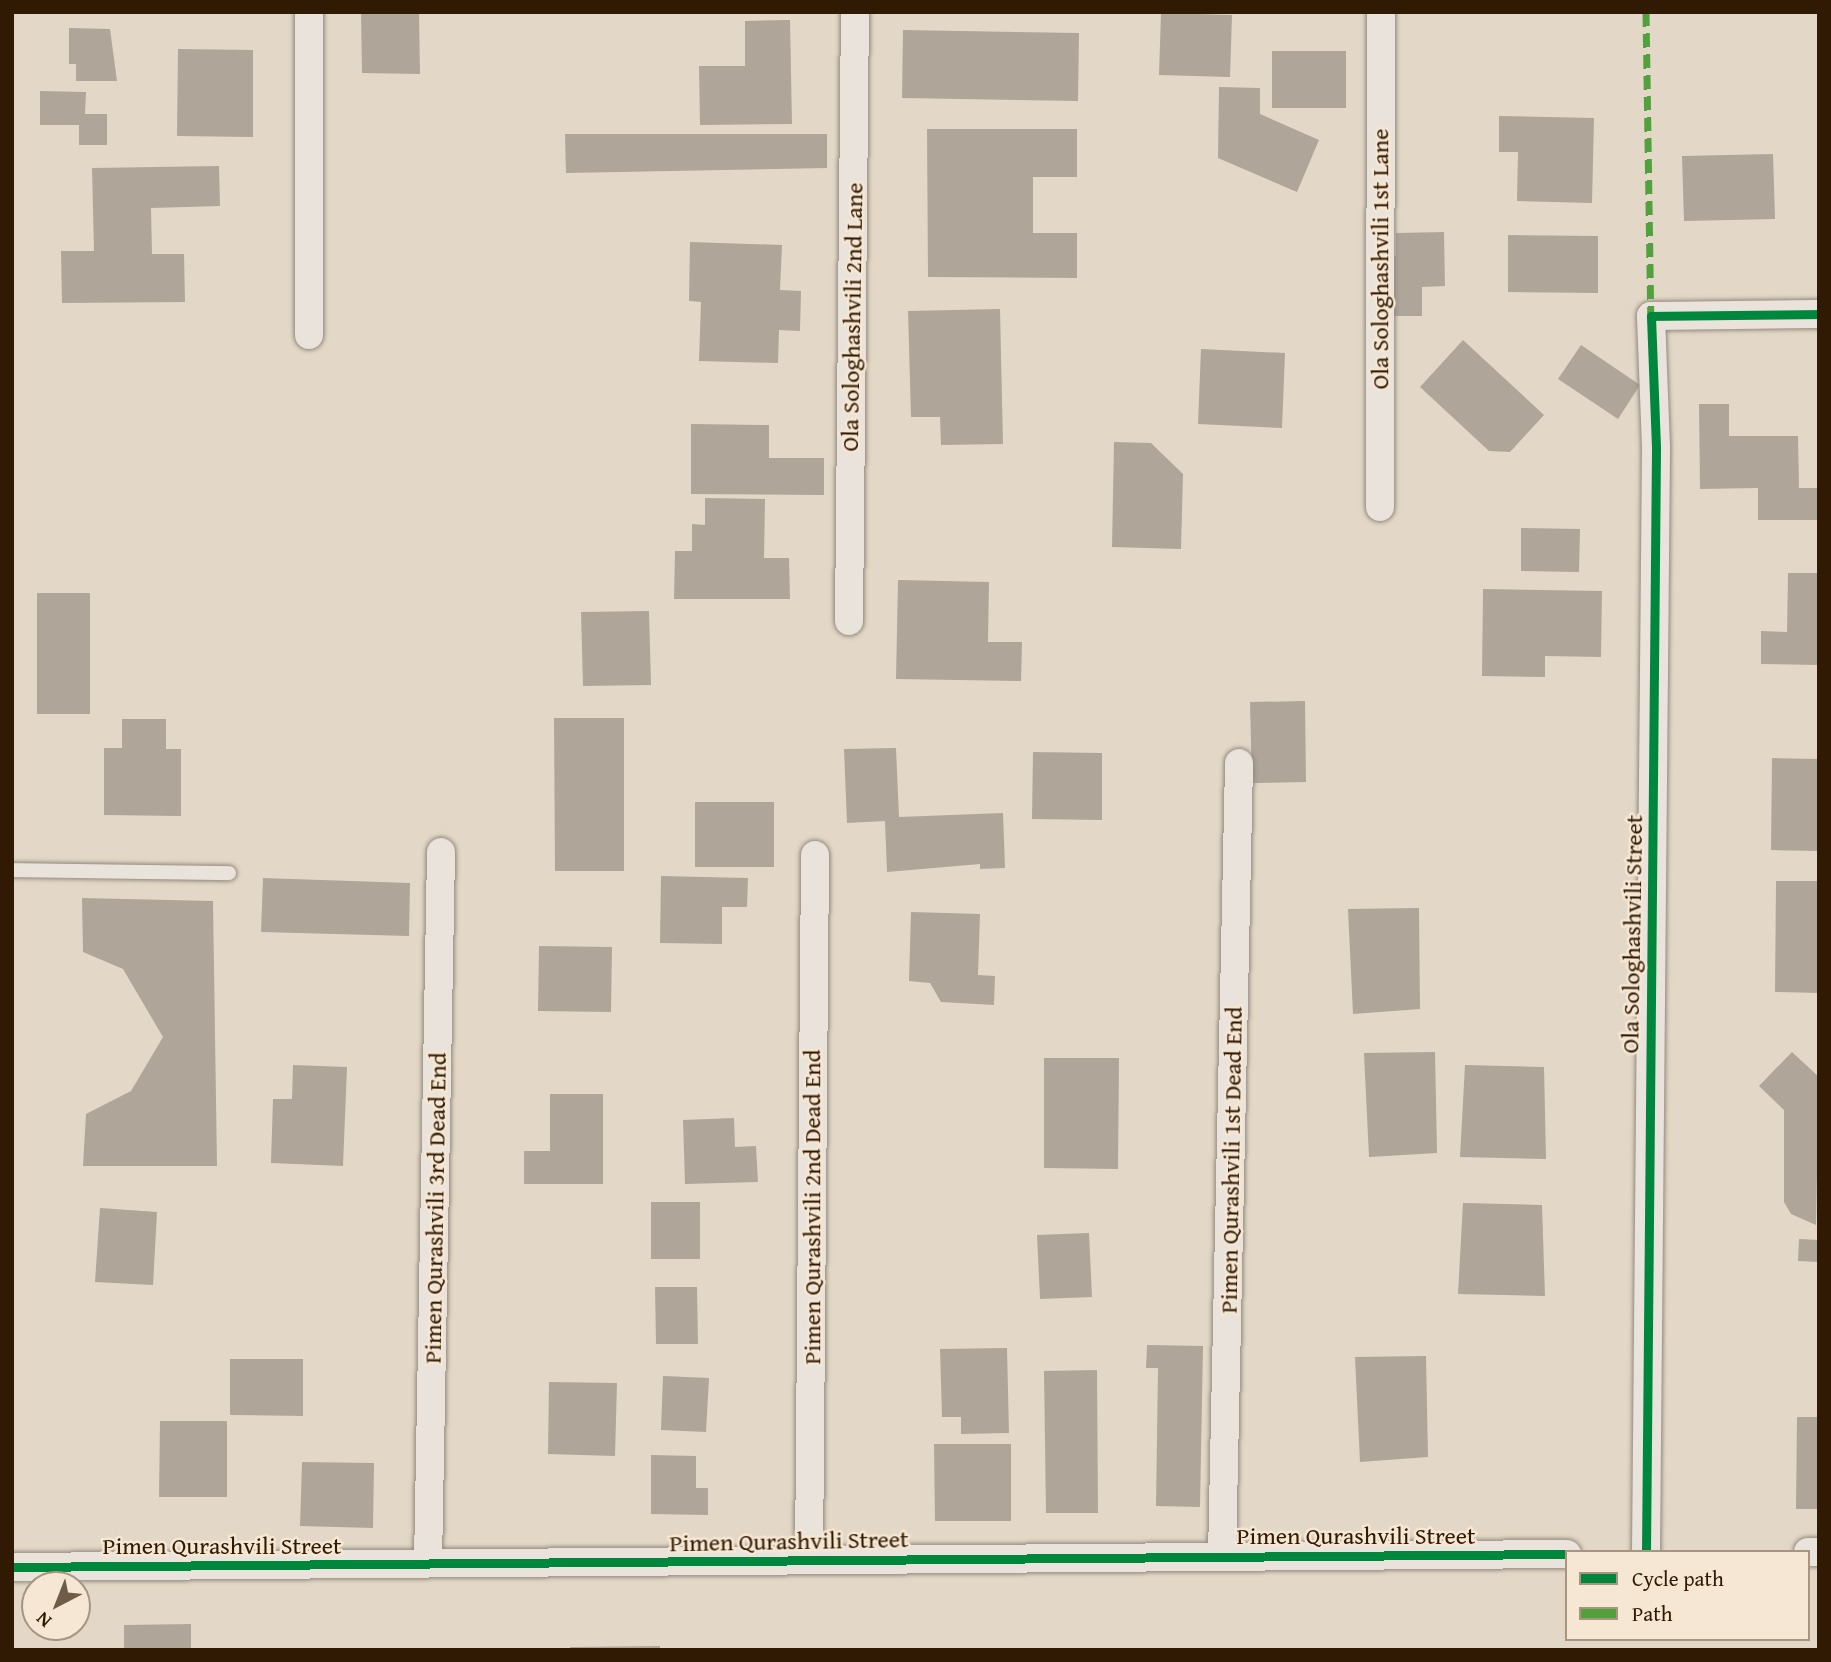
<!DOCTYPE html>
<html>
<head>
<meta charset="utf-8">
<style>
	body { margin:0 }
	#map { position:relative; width:1831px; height:1662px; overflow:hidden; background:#e3d8c7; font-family:"Gentium Book Plus",serif }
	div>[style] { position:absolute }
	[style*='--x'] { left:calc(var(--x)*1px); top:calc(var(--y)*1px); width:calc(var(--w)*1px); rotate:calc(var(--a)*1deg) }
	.building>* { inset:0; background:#afa599 }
	.roads { filter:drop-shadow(0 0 2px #93897d) drop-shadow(0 0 2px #93897d) }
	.lane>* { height:14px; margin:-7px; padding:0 7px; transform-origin:7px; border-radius:7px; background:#e9e3db }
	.street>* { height:28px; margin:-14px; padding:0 14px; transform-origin:14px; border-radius:14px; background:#e9e3db }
	.quiet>* { height:7px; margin-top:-3.5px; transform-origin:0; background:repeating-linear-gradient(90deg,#52a13d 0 14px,transparent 0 21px) }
	.cycleway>* { height:9px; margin:-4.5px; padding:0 4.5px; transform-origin:4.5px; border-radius:4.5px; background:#00873e }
	span { translate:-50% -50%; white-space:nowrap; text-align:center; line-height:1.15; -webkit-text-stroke:5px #f5e7d3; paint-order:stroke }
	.street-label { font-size:24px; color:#311a04 }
	.frame { position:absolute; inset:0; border:14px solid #311a04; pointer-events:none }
	.legend { position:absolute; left:1565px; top:1550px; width:245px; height:91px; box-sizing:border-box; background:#f5e7d3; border:2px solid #a79580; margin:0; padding:9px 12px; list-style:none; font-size:21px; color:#311a04 }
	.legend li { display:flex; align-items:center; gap:14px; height:35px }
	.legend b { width:35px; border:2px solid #a79580 }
	.north { position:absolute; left:21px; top:1571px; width:70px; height:70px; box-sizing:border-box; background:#f5e7d3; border:2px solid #a79580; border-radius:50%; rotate:222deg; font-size:19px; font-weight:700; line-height:28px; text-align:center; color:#311a04 }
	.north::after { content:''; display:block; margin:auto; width:24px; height:32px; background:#6f5c48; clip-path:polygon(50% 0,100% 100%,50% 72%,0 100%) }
</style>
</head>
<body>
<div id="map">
	<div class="building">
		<div style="clip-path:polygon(361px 12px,419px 12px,420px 74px,362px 73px)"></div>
		<div style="clip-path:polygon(1161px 13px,1232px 15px,1230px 77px,1159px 75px)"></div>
		<div style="clip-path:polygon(790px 20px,792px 124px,700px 125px,699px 66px,745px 66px,745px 21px)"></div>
		<div style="clip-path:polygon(69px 28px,110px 29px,117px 81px,76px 81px,76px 64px,69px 64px)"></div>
		<div style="clip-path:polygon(903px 30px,1079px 33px,1078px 101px,902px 98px)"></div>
		<div style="clip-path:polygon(178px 49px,253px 50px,253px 137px,177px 136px)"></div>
		<div style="clip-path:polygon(1272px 51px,1346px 51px,1346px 108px,1272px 108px)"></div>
		<div style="clip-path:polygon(1219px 87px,1260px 88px,1260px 114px,1319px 140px,1297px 192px,1218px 158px)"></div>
		<div style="clip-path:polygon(40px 91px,86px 92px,85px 114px,107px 114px,107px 145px,79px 145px,79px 125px,40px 125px)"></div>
		<div style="clip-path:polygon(1499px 116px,1594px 118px,1592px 203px,1517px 201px,1518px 152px,1499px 152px)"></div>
		<div style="clip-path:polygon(927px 129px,1077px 129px,1077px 177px,1033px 177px,1033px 233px,1077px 233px,1077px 278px,928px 277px)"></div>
		<div style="clip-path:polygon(565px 134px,827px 134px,827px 168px,566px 173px)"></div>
		<div style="clip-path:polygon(1773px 154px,1775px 219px,1684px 221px,1682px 156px)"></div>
		<div style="clip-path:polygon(219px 166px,220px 206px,151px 208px,152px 254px,184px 254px,185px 302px,62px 303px,61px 251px,94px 251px,92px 168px)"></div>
		<div style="clip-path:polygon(1444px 232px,1445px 286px,1422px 287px,1422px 316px,1385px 316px,1384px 257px,1396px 256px,1396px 233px)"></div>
		<div style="clip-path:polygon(1508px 235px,1598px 236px,1598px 293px,1508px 292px)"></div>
		<div style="clip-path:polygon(690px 242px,782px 245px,780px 290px,801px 291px,800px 331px,779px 330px,778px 363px,699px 361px,701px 302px,689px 301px)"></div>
		<div style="clip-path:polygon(1000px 309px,1003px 444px,941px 445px,940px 417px,911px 417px,908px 311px)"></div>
		<div style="clip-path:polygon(1463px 340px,1544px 415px,1510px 452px,1489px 451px,1420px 387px)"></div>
		<div style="clip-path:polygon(1581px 345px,1640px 385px,1618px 419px,1558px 379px)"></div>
		<div style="clip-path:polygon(1201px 349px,1285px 353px,1282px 428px,1198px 424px)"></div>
		<div style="clip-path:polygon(1699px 404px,1729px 404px,1729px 436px,1798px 436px,1799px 488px,1819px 488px,1819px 520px,1758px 520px,1758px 488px,1700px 489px)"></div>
		<div style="clip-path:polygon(691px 424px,769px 425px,769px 458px,824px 458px,824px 495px,691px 494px)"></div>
		<div style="clip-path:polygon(1114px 442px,1151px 443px,1183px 474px,1181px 549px,1112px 547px)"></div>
		<div style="clip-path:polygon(705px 498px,765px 499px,764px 558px,789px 558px,790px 599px,674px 599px,675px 551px,692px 551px,692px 524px,705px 525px)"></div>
		<div style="clip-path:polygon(1521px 528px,1580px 529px,1579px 572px,1521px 571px)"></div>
		<div style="clip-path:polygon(1788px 573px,1819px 573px,1819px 665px,1761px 664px,1761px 631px,1787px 632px)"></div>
		<div style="clip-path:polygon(898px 580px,989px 582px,988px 642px,1022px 642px,1021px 681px,896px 679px)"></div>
		<div style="clip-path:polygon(1483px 589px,1602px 591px,1601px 657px,1545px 656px,1545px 677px,1482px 676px)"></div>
		<div style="clip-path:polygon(37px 593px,90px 593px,90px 714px,37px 714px)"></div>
		<div style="clip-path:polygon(649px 611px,651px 685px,583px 686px,581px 612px)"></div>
		<div style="clip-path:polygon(1305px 701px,1306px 782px,1252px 783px,1250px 702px)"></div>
		<div style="clip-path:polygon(554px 718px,624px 718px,624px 871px,555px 871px)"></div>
		<div style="clip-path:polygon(122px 719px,166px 719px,166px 749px,181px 749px,181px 816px,104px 815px,104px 748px,122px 748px)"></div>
		<div style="clip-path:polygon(896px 748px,899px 817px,1003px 813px,1005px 868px,980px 869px,980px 864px,887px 872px,885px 821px,847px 823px,844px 749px)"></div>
		<div style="clip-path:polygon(1033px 752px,1102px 753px,1102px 820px,1032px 819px)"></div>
		<div style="clip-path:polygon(1772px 758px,1819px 759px,1819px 851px,1771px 850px)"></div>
		<div style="clip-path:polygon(695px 802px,774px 802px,774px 867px,695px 867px)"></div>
		<div style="clip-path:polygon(661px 876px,748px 878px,747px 907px,722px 907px,722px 944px,660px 943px)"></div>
		<div style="clip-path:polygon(263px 878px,410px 883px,409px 936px,261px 932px)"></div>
		<div style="clip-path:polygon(1776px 881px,1819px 881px,1819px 993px,1775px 992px)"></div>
		<div style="clip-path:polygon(82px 898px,213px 901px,217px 1166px,83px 1166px,86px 1114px,131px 1091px,163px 1037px,123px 969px,83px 952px)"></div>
		<div style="clip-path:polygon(1419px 908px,1420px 1009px,1353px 1014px,1348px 909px)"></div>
		<div style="clip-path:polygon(911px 912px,980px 914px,978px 975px,995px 976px,994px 1005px,941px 1002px,930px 983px,909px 981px)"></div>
		<div style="clip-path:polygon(539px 946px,612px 947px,611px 1012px,538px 1011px)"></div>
		<div style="clip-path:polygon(1435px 1052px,1437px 1153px,1369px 1157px,1364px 1053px)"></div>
		<div style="clip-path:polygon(1792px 1052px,1819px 1077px,1816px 1225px,1791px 1214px,1784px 1202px,1784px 1110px,1759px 1086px)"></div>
		<div style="clip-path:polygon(1044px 1058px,1119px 1058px,1118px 1169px,1044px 1168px)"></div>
		<div style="clip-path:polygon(293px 1065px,347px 1067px,343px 1166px,271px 1163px,273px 1099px,292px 1099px)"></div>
		<div style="clip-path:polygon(1465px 1065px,1544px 1067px,1546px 1159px,1460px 1157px)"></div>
		<div style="clip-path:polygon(550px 1094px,603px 1094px,603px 1184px,524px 1184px,524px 1151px,550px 1151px)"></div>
		<div style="clip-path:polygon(734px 1118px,735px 1147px,756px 1146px,758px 1182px,685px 1184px,683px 1120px)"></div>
		<div style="clip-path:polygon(651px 1202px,700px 1202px,700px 1259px,651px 1259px)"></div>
		<div style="clip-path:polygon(1463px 1203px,1542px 1205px,1545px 1296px,1458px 1294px)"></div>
		<div style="clip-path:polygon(100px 1208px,157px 1212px,153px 1285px,95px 1282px)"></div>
		<div style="clip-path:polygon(1089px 1233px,1092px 1297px,1040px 1299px,1037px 1235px)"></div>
		<div style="clip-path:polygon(1799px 1239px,1819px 1240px,1819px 1262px,1798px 1261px)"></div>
		<div style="clip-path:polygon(655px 1287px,697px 1287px,698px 1344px,656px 1344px)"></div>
		<div style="clip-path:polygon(1147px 1345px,1203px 1346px,1200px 1507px,1156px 1506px,1158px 1368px,1146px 1368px)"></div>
		<div style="clip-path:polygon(1007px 1348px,1009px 1433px,961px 1434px,961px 1417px,942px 1417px,940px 1349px)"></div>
		<div style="clip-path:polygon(1426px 1356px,1428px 1457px,1360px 1462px,1355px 1357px)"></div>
		<div style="clip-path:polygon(230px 1359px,303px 1359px,303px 1416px,230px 1415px)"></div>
		<div style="clip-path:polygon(1097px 1370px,1098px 1513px,1046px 1513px,1044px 1371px)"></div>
		<div style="clip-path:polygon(663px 1376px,709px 1378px,706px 1432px,661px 1430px)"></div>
		<div style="clip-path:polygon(549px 1382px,617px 1383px,615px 1456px,548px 1454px)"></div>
		<div style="clip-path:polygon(1797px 1417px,1819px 1417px,1819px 1509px,1796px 1509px)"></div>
		<div style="clip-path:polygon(160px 1421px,227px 1421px,227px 1497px,159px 1497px)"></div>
		<div style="clip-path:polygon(934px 1444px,1011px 1444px,1011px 1521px,935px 1521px)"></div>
		<div style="clip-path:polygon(651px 1455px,696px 1456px,696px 1488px,708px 1488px,708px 1515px,651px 1514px)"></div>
		<div style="clip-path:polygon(302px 1462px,374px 1463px,373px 1528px,300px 1526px)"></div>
		<div style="clip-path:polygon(191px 1624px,191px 1650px,124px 1650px,124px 1625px)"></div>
		<div style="clip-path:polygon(660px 1646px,660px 1650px,570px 1650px,570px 1647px)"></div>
	</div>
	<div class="roads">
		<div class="lane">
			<div style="--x:12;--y:870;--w:217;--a:0.8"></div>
		</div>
		<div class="street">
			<div style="--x:309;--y:335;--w:323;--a:-90"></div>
			<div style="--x:1380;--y:507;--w:495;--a:-89.9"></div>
			<div style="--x:849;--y:621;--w:609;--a:-89.44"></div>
			<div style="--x:1646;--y:1552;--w:1105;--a:-89.48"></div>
			<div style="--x:1656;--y:447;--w:131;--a:-92.2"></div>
			<div style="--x:1651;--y:316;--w:168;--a:-0.7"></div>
			<div style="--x:1808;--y:1552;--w:11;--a:0"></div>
			<div style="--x:1222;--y:1556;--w:793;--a:-88.77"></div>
			<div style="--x:809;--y:1560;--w:705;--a:-89.51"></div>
			<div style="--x:428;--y:1563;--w:711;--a:-88.95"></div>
			<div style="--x:12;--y:1567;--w:1555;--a:-0.48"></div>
		</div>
	</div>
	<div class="quiet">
		<div style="--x:1646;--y:12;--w:304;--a:89.1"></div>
	</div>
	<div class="cycleway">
		<div style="--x:1646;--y:1552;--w:1105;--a:-89.48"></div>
		<div style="--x:1656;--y:447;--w:131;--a:-92.2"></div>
		<div style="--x:1651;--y:316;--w:168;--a:-0.7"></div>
		<div style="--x:12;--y:1567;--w:1555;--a:-0.48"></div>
	</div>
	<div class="street-label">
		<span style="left:1380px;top:259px;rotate:-90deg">Ola Sologhashvili 1st Lane</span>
		<span style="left:852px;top:317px;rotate:-89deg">Ola Sologhashvili 2nd Lane</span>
		<span style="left:1632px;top:934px;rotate:-89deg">Ola Sologhashvili Street</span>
		<span style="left:1231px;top:1160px;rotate:-89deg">Pimen Qurashvili 1st Dead End</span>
		<span style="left:812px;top:1207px;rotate:-90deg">Pimen Qurashvili 2nd Dead End</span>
		<span style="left:435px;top:1208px;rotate:-89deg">Pimen Qurashvili 3rd Dead End</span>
		<span style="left:1356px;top:1536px">Pimen Qurashvili Street</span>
		<span style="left:789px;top:1541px;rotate:-1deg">Pimen Qurashvili Street</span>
		<span style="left:222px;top:1546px">Pimen Qurashvili Street</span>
	</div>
	<div class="frame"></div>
	<ul class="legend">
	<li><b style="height:9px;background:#00873e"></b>Cycle path</li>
	<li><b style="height:9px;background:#52a13d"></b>Path</li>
	</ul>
	<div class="north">N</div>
</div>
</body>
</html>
